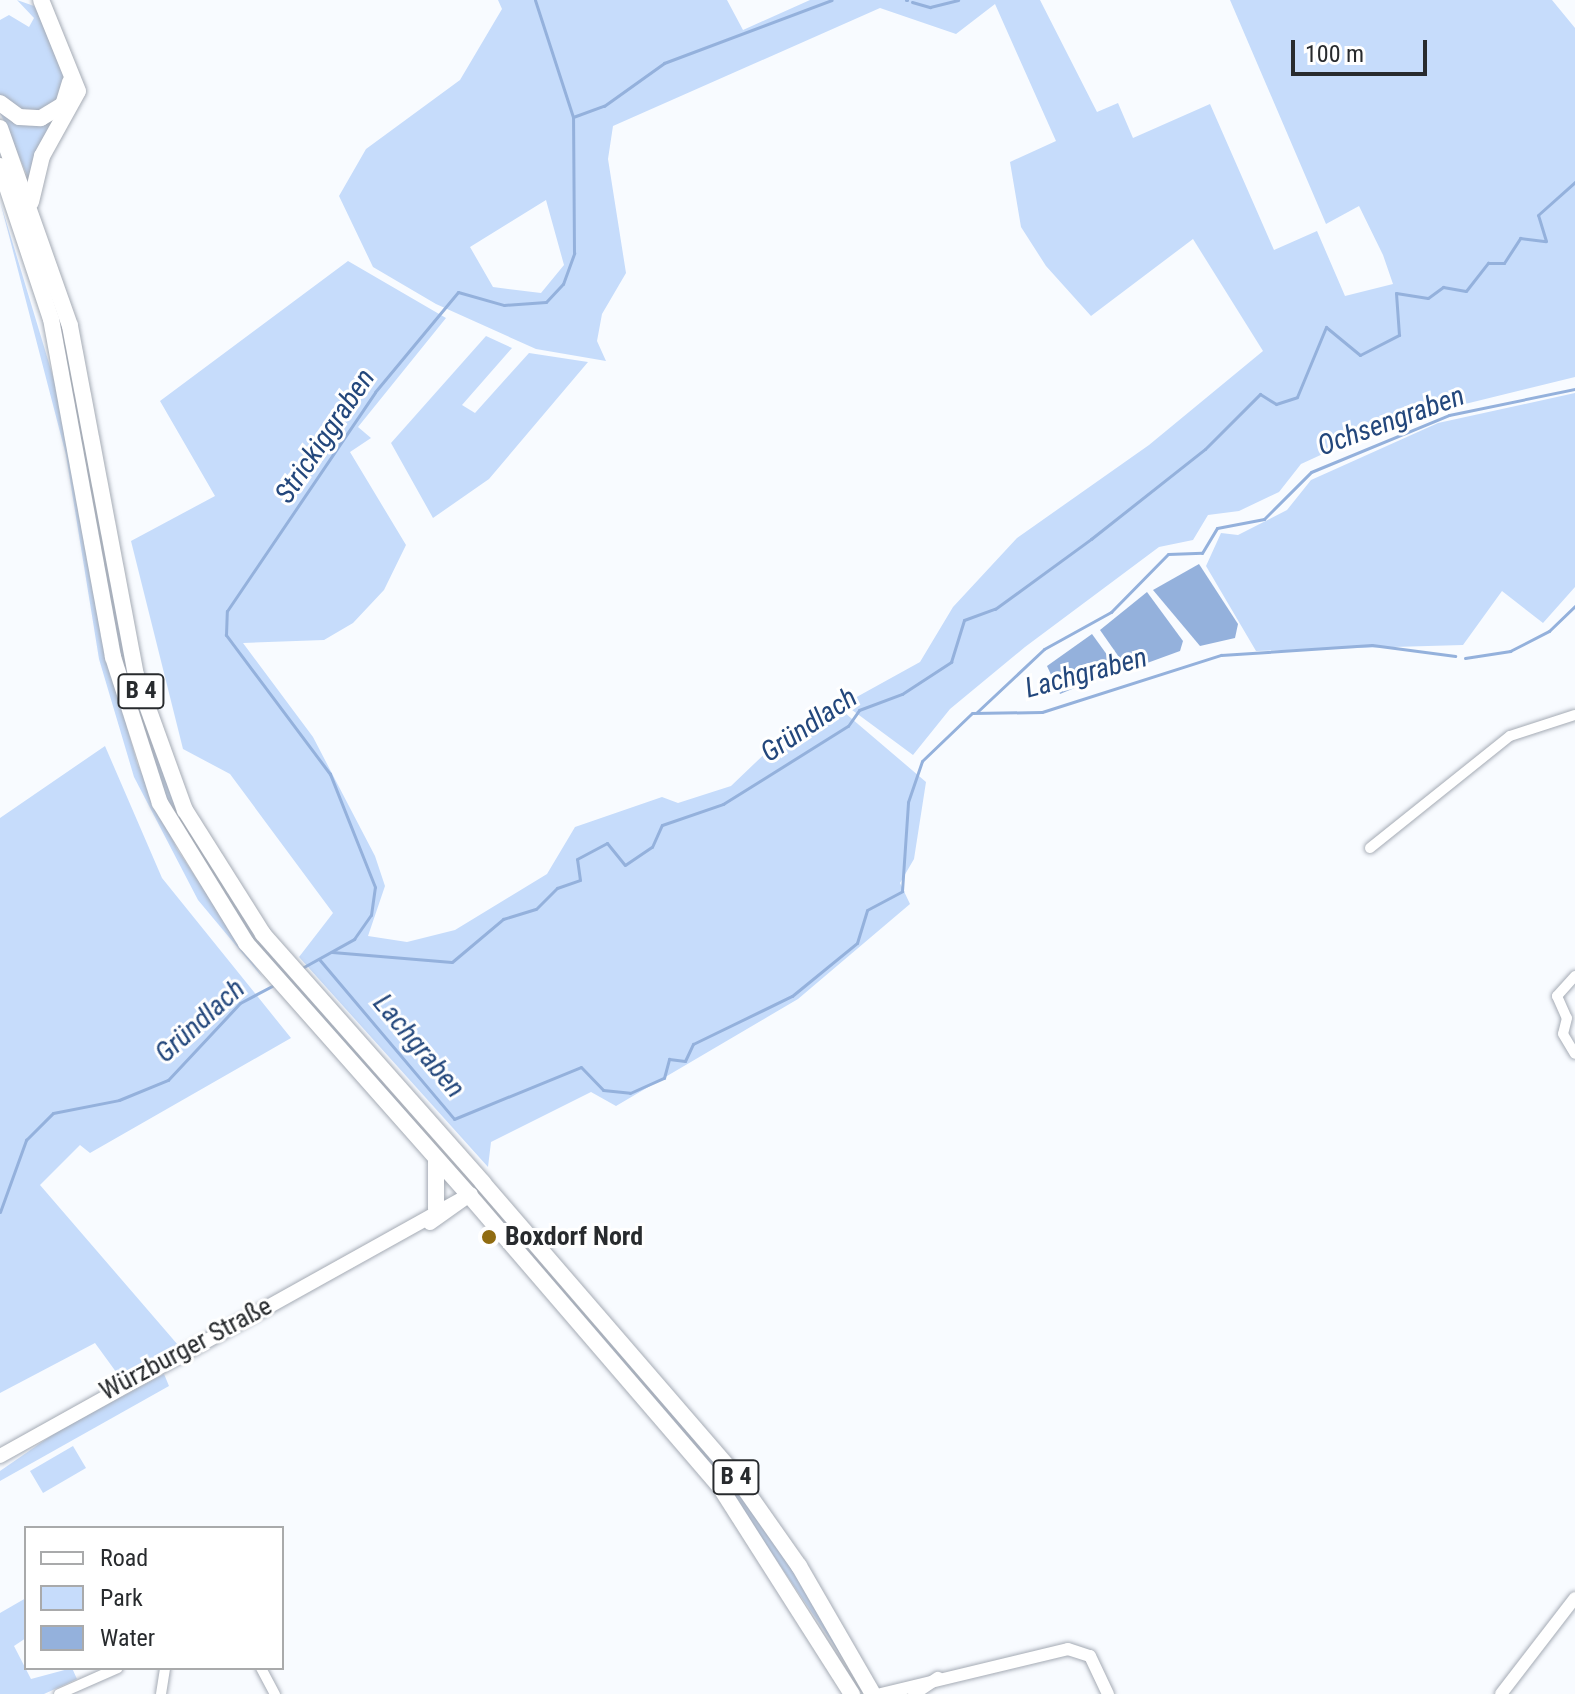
<!DOCTYPE html>
<html>
<head>
<meta charset="utf-8">
<style>
	body { margin:0 }
	#map { position:relative; width:1575px; height:1694px; overflow:hidden; background:#f8fbff; font-family:"Roboto Condensed",sans-serif }
	div>[style] { position:absolute }
	[style*='--x'] { left:calc(var(--x)*1px); top:calc(var(--y)*1px); width:calc(var(--w)*1px); rotate:calc(var(--a)*1deg) }
	.green>* { inset:0; background:#c6dcfb }
	.water>* { inset:0; background:#94b1dc }
	.stream>* { height:3px; margin:-1.5px; padding:0 1.5px; transform-origin:1.5px; border-radius:1.5px; background:#94b1dc }
	.roads { filter:drop-shadow(0 0 2px #a5abb5) drop-shadow(0 0 2px #a5abb5) }
	.minor>* { height:10px; margin:-5px; padding:0 5px; transform-origin:5px; border-radius:5px; background:#fff }
	.tertiary>* { height:12px; margin:-6px; padding:0 6px; transform-origin:6px; border-radius:6px; background:#fff }
	.secondary>* { height:14px; margin:-7px; padding:0 7px; transform-origin:7px; border-radius:7px; background:#fff }
	.primary>* { height:16px; margin:-8px; padding:0 8px; transform-origin:8px; border-radius:8px; background:#fff }
	.trunk>* { height:16px; margin:-8px; padding:0 8px; transform-origin:8px; border-radius:8px; background:#fff }
	.dots>* { width:22px; height:22px; translate:-50% -50%; box-sizing:border-box; border:4px solid #fff; border-radius:50% }
	span { translate:-50% -50%; white-space:nowrap; text-align:center; line-height:1.15; -webkit-text-stroke:6px #fff; paint-order:stroke }
	.shield-label span { padding:2px 6px; background:#fff; border:2px solid; border-radius:6px; -webkit-text-stroke-width:0 }
	.shield-label { font-size:24px; color:#282b2e; font-weight:700 }
	.poi-label { font-size:26px; color:#282b2e; font-weight:700 }
	.left { translate:0 -50%; text-align:left }
	.street-label { font-size:26px; color:#282b2e }
	.water-label { font-size:28px; color:#23477c; font-style:italic }
	.legend { position:absolute; left:24px; top:1526px; width:260px; height:144px; box-sizing:border-box; background:#fff; border:2px solid #a9aaab; margin:0; padding:10px 14px; list-style:none; font-size:24px; color:#282b2e }
	.legend li { display:flex; align-items:center; gap:16px; height:40px }
	.legend b { width:40px; border:2px solid #a9aaab }
	.scale { position:absolute; left:1291px; top:40px; width:136px; height:36px; box-sizing:border-box; border:4px solid #282b2e; border-top:0; padding-left:10px; font-size:24px; line-height:28px; white-space:nowrap; color:#282b2e; -webkit-text-stroke:6px #fff; paint-order:stroke }
</style>
</head>
<body>
<div id="map">
	<div class="green">
		<div style="clip-path:polygon(17px 0,34px 6px,40px 15px,65px 78px,62px 96px,31px 117px,0 99px,0 20px,9px 15px,29px 27px,34px 18px)"></div>
		<div style="clip-path:polygon(evenodd,498px 0,727px 0,743px 30px,810px 0,1040px 0,1097px 112px,1118px 103px,1133px 138px,1210px 104px,1274px 250px,1317px 231px,1345px 296px,1393px 284px,1383px 255px,1359px 206px,1326px 224px,1230px 0,1552px 0,1575px 28px,1575px 377px,1465px 404px,1434px 403px,1301px 464px,1279px 492px,1239px 511px,1208px 515px,1193px 540px,1159px 547px,1025px 647px,950px 709px,913px 755px,844px 704px,920px 662px,953px 607px,1017px 538px,1149px 445px,1263px 351px,1193px 239px,1091px 316px,1046px 266px,1021px 227px,1010px 162px,1056px 141px,995px 4px,956px 34px,880px 8px,613px 126px,608px 159px,626px 273px,602px 314px,597px 341px,606px 361px,536px 349px,436px 304px,373px 267px,339px 196px,366px 149px,460px 80px,502px 9px,498px 0,546px 200px,564px 265px,541px 293px,493px 287px,470px 247px,546px 200px)"></div>
		<div style="clip-path:polygon(0 112px,29px 126px,56px 117px,29px 180px)"></div>
		<div style="clip-path:polygon(22px 198px,68px 340px,138px 704px,178px 809px,249px 926px,469px 1184px,273px 968px,188px 847px,148px 760px,107px 604px,68px 369px)"></div>
		<div style="clip-path:polygon(0 201px,58px 393px,104px 644px,137px 763px,177px 849px,263px 978px,198px 900px,134px 777px,99px 659px,66px 455px)"></div>
		<div style="clip-path:polygon(348px 261px,446px 318px,358px 427px,371px 438px,350px 452px,406px 545px,384px 590px,353px 623px,324px 640px,243px 643px,313px 737px,375px 856px,385px 886px,368px 936px,407px 942px,455px 930px,547px 874px,575px 827px,662px 797px,678px 803px,731px 786px,778px 741px,838px 707px,926px 782px,914px 859px,900px 883px,910px 904px,798px 999px,616px 1106px,591px 1092px,491px 1142px,488px 1167px,299px 957px,333px 913px,230px 774px,183px 749px,131px 541px,215px 496px,160px 401px)"></div>
		<div style="clip-path:polygon(486px 336px,512px 348px,462px 405px,475px 413px,529px 353px,588px 362px,489px 479px,433px 518px,391px 443px)"></div>
		<div style="clip-path:polygon(1575px 393px,1575px 587px,1543px 623px,1502px 591px,1463px 645px,1256px 651px,1206px 566px,1221px 533px,1238px 535px,1287px 510px,1311px 480px,1438px 423px)"></div>
		<div style="clip-path:polygon(105px 746px,162px 878px,291px 1038px,90px 1153px,80px 1145px,40px 1185px,178px 1345px,119px 1376px,95px 1343px,0 1393px,0 818px)"></div>
		<div style="clip-path:polygon(490px 1206px,737px 1488px,782px 1551px,867px 1694px,731px 1493px)"></div>
		<div style="clip-path:polygon(164px 1374px,169px 1386px,0 1481px,0 1471px,58px 1431px)"></div>
		<div style="clip-path:polygon(73px 1446px,86px 1468px,43px 1493px,30px 1471px)"></div>
		<div style="clip-path:polygon(26px 1598px,26px 1638px,14px 1646px,31px 1679px,72px 1668px,77px 1679px,44px 1694px,0 1694px,0 1613px)"></div>
	</div>
	<div class="water">
		<div style="clip-path:polygon(1199px 564px,1238px 624px,1235px 638px,1200px 646px,1153px 590px)"></div>
		<div style="clip-path:polygon(1147px 592px,1183px 641px,1180px 651px,1128px 670px,1100px 630px)"></div>
		<div style="clip-path:polygon(1092px 634px,1118px 670px,1060px 694px,1047px 666px)"></div>
	</div>
	<div class="stream">
		<div style="--x:906;--y:0;--w:1;--a:0"></div>
		<div style="--x:912;--y:2;--w:19;--a:16"></div>
		<div style="--x:930;--y:7;--w:29;--a:-14"></div>
		<div style="--x:573;--y:117;--w:33;--a:-20"></div>
		<div style="--x:604;--y:106;--w:74;--a:-35.6"></div>
		<div style="--x:664;--y:63;--w:179;--a:-20.6"></div>
		<div style="--x:1465;--y:658;--w:46;--a:-8.8"></div>
		<div style="--x:1510;--y:651;--w:44;--a:-27.1"></div>
		<div style="--x:1549;--y:631;--w:36;--a:-44"></div>
		<div style="--x:977;--y:712;--w:92;--a:-43.2"></div>
		<div style="--x:1044;--y:649;--w:77;--a:-28.9"></div>
		<div style="--x:1111;--y:612;--w:81;--a:-45.5"></div>
		<div style="--x:1168;--y:554;--w:34;--a:-2"></div>
		<div style="--x:1202;--y:553;--w:29;--a:-59"></div>
		<div style="--x:1217;--y:528;--w:48;--a:-10.8"></div>
		<div style="--x:1264;--y:519;--w:66;--a:-45"></div>
		<div style="--x:1311;--y:472;--w:149;--a:-22.4"></div>
		<div style="--x:1449;--y:415;--w:129;--a:-11.7"></div>
		<div style="--x:332;--y:952;--w:120;--a:4.8"></div>
		<div style="--x:452;--y:962;--w:67;--a:-40.1"></div>
		<div style="--x:503;--y:919;--w:34;--a:-17"></div>
		<div style="--x:536;--y:909;--w:30;--a:-45"></div>
		<div style="--x:557;--y:888;--w:24;--a:-19"></div>
		<div style="--x:580;--y:880;--w:21;--a:-98"></div>
		<div style="--x:577;--y:859;--w:34;--a:-28"></div>
		<div style="--x:607;--y:843;--w:28;--a:51"></div>
		<div style="--x:625;--y:865;--w:32;--a:-34"></div>
		<div style="--x:652;--y:847;--w:24;--a:-66"></div>
		<div style="--x:662;--y:825;--w:65;--a:-19"></div>
		<div style="--x:723;--y:804;--w:147;--a:-32"></div>
		<div style="--x:848;--y:726;--w:19;--a:-55"></div>
		<div style="--x:859;--y:710;--w:46;--a:-20.4"></div>
		<div style="--x:902;--y:694;--w:59;--a:-33.1"></div>
		<div style="--x:951;--y:662;--w:44;--a:-72.8"></div>
		<div style="--x:964;--y:620;--w:33;--a:-20"></div>
		<div style="--x:995;--y:609;--w:119;--a:-36.1"></div>
		<div style="--x:1091;--y:539;--w:145;--a:-38.3"></div>
		<div style="--x:1205;--y:449;--w:78;--a:-45"></div>
		<div style="--x:1260;--y:394;--w:19;--a:32"></div>
		<div style="--x:1276;--y:404;--w:22;--a:-18"></div>
		<div style="--x:1297;--y:397;--w:76;--a:-67.5"></div>
		<div style="--x:1326;--y:327;--w:44;--a:39.5"></div>
		<div style="--x:1360;--y:355;--w:44;--a:-27.1"></div>
		<div style="--x:1399;--y:335;--w:42;--a:-94.1"></div>
		<div style="--x:1396;--y:293;--w:32;--a:9"></div>
		<div style="--x:1428;--y:298;--w:19;--a:-36"></div>
		<div style="--x:1443;--y:287;--w:23;--a:10"></div>
		<div style="--x:1466;--y:291;--w:36;--a:-52"></div>
		<div style="--x:1488;--y:263;--w:16;--a:0"></div>
		<div style="--x:1504;--y:263;--w:30;--a:-57"></div>
		<div style="--x:1520;--y:238;--w:26;--a:7"></div>
		<div style="--x:1546;--y:241;--w:27;--a:-107"></div>
		<div style="--x:1538;--y:215;--w:50;--a:-41.7"></div>
		<div style="--x:319;--y:959;--w:209;--a:49.8"></div>
		<div style="--x:454;--y:1119;--w:137;--a:-22.3"></div>
		<div style="--x:581;--y:1067;--w:32;--a:46"></div>
		<div style="--x:603;--y:1090;--w:27;--a:6"></div>
		<div style="--x:630;--y:1093;--w:37;--a:-24"></div>
		<div style="--x:664;--y:1078;--w:20;--a:-75"></div>
		<div style="--x:669;--y:1059;--w:16;--a:7"></div>
		<div style="--x:685;--y:1061;--w:19;--a:-65"></div>
		<div style="--x:693;--y:1044;--w:110;--a:-25.9"></div>
		<div style="--x:792;--y:996;--w:84;--a:-39.2"></div>
		<div style="--x:857;--y:943;--w:34;--a:-73"></div>
		<div style="--x:867;--y:910;--w:40;--a:-28"></div>
		<div style="--x:902;--y:891;--w:89;--a:-86.1"></div>
		<div style="--x:908;--y:802;--w:43;--a:-71.1"></div>
		<div style="--x:922;--y:761;--w:69;--a:-43.8"></div>
		<div style="--x:972;--y:713;--w:70;--a:-0.8"></div>
		<div style="--x:1042;--y:712;--w:188;--a:-17.7"></div>
		<div style="--x:1221;--y:655;--w:151;--a:-3.8"></div>
		<div style="--x:1372;--y:645;--w:84;--a:7.5"></div>
		<div style="--x:302;--y:968;--w:60;--a:-29.1"></div>
		<div style="--x:354;--y:939;--w:29;--a:-55"></div>
		<div style="--x:371;--y:915;--w:28;--a:-82"></div>
		<div style="--x:375;--y:887;--w:122;--a:-111.7"></div>
		<div style="--x:330;--y:774;--w:174;--a:-126.8"></div>
		<div style="--x:226;--y:635;--w:24;--a:-88"></div>
		<div style="--x:227;--y:611;--w:264;--a:-55.9"></div>
		<div style="--x:375;--y:392;--w:130;--a:-50.3"></div>
		<div style="--x:458;--y:292;--w:48;--a:15.8"></div>
		<div style="--x:504;--y:305;--w:42;--a:-4.1"></div>
		<div style="--x:546;--y:302;--w:25;--a:-47"></div>
		<div style="--x:563;--y:284;--w:33;--a:-70"></div>
		<div style="--x:574;--y:253;--w:136;--a:-90.4"></div>
		<div style="--x:573;--y:117;--w:123;--a:-108"></div>
		<div style="--x:0;--y:1212;--w:77;--a:-70.1"></div>
		<div style="--x:26;--y:1140;--w:38;--a:-45"></div>
		<div style="--x:53;--y:1113;--w:67;--a:-11.1"></div>
		<div style="--x:119;--y:1100;--w:53;--a:-22.2"></div>
		<div style="--x:168;--y:1080;--w:105;--a:-46.9"></div>
		<div style="--x:240;--y:1003;--w:40;--a:-28"></div>
	</div>
	<div class="roads">
		<div class="minor">
			<div style="--x:1370;--y:848;--w:179;--a:-38.7"></div>
			<div style="--x:1510;--y:736;--w:68;--a:-17.9"></div>
			<div style="--x:1575;--y:976;--w:27;--a:132"></div>
			<div style="--x:1557;--y:996;--w:24;--a:66"></div>
			<div style="--x:1567;--y:1018;--w:16;--a:104"></div>
			<div style="--x:1563;--y:1034;--w:23;--a:59"></div>
			<div style="--x:261;--y:1668;--w:30;--a:62"></div>
			<div style="--x:59;--y:1694;--w:64;--a:-23.8"></div>
			<div style="--x:161;--y:1694;--w:26;--a:-81"></div>
		</div>
		<div class="tertiary">
			<div style="--x:881;--y:1694;--w:192;--a:-13.5"></div>
			<div style="--x:1068;--y:1649;--w:23;--a:18"></div>
			<div style="--x:1090;--y:1656;--w:42;--a:64.7"></div>
			<div style="--x:914;--y:1694;--w:29;--a:-34"></div>
			<div style="--x:1501;--y:1694;--w:121;--a:-52.4"></div>
		</div>
		<div class="secondary">
			<div style="--x:430;--y:1223;--w:50;--a:-35.3"></div>
			<div style="--x:0;--y:1456;--w:537;--a:-29.1"></div>
		</div>
		<div class="primary">
			<div style="--x:483;--y:1183;--w:386;--a:49.2"></div>
			<div style="--x:735;--y:1475;--w:111;--a:54.9"></div>
			<div style="--x:799;--y:1566;--w:148;--a:60"></div>
			<div style="--x:469;--y:1195;--w:385;--a:49.3"></div>
			<div style="--x:720;--y:1487;--w:246;--a:57.5"></div>
		</div>
		<div class="trunk">
			<div style="--x:0;--y:103;--w:24;--a:36"></div>
			<div style="--x:19;--y:117;--w:22;--a:3"></div>
			<div style="--x:41;--y:118;--w:26;--a:-31"></div>
			<div style="--x:63;--y:105;--w:24;--a:-73"></div>
			<div style="--x:0;--y:128;--w:210;--a:70.5"></div>
			<div style="--x:70;--y:326;--w:355;--a:79.3"></div>
			<div style="--x:136;--y:675;--w:144;--a:70.1"></div>
			<div style="--x:185;--y:810;--w:146;--a:57.8"></div>
			<div style="--x:263;--y:934;--w:332;--a:48.5"></div>
			<div style="--x:0;--y:166;--w:161;--a:71.6"></div>
			<div style="--x:51;--y:319;--w:344;--a:79.6"></div>
			<div style="--x:113;--y:657;--w:153;--a:72.2"></div>
			<div style="--x:160;--y:803;--w:164;--a:58.4"></div>
			<div style="--x:246;--y:943;--w:337;--a:48.5"></div>
			<div style="--x:31;--y:202;--w:47;--a:-76.6"></div>
			<div style="--x:42;--y:156;--w:74;--a:-61"></div>
			<div style="--x:78;--y:91;--w:98;--a:-112.1"></div>
			<div style="--x:436;--y:1209;--w:50;--a:-90"></div>
		</div>
	</div>
	<div class="dots">
		<div style="left:489px;top:1237px;background:#906c12"></div>
	</div>
	<div class="shield-label">
		<span style="left:141px;top:691px">B 4</span>
		<span style="left:736px;top:1477px">B 4</span>
	</div>
	<div class="poi-label">
		<span class="left" style="left:505px;top:1237px">Boxdorf Nord</span>
	</div>
	<div class="street-label">
		<span style="left:186px;top:1349px;rotate:-28deg">Würzburger Straße</span>
	</div>
	<div class="water-label">
		<span style="left:1391px;top:421px;rotate:-20deg">Ochsengraben</span>
		<span style="left:325px;top:436px;rotate:-56deg">Strickiggraben</span>
		<span style="left:1086px;top:673px;rotate:-15deg">Lachgraben</span>
		<span style="left:809px;top:725px;rotate:-34deg">Gründlach</span>
		<span style="left:200px;top:1021px;rotate:-42deg">Gründlach</span>
		<span style="left:419px;top:1046px;rotate:50deg">Lachgraben</span>
	</div>
	<ul class="legend">
	<li><b style="height:10px;background:#fff"></b>Road</li>
	<li><b style="height:22px;background:#c6dcfb"></b>Park</li>
	<li><b style="height:22px;background:#94b1dc"></b>Water</li>
	</ul>
	<div class="scale">100 m</div>
</div>
</body>
</html>
